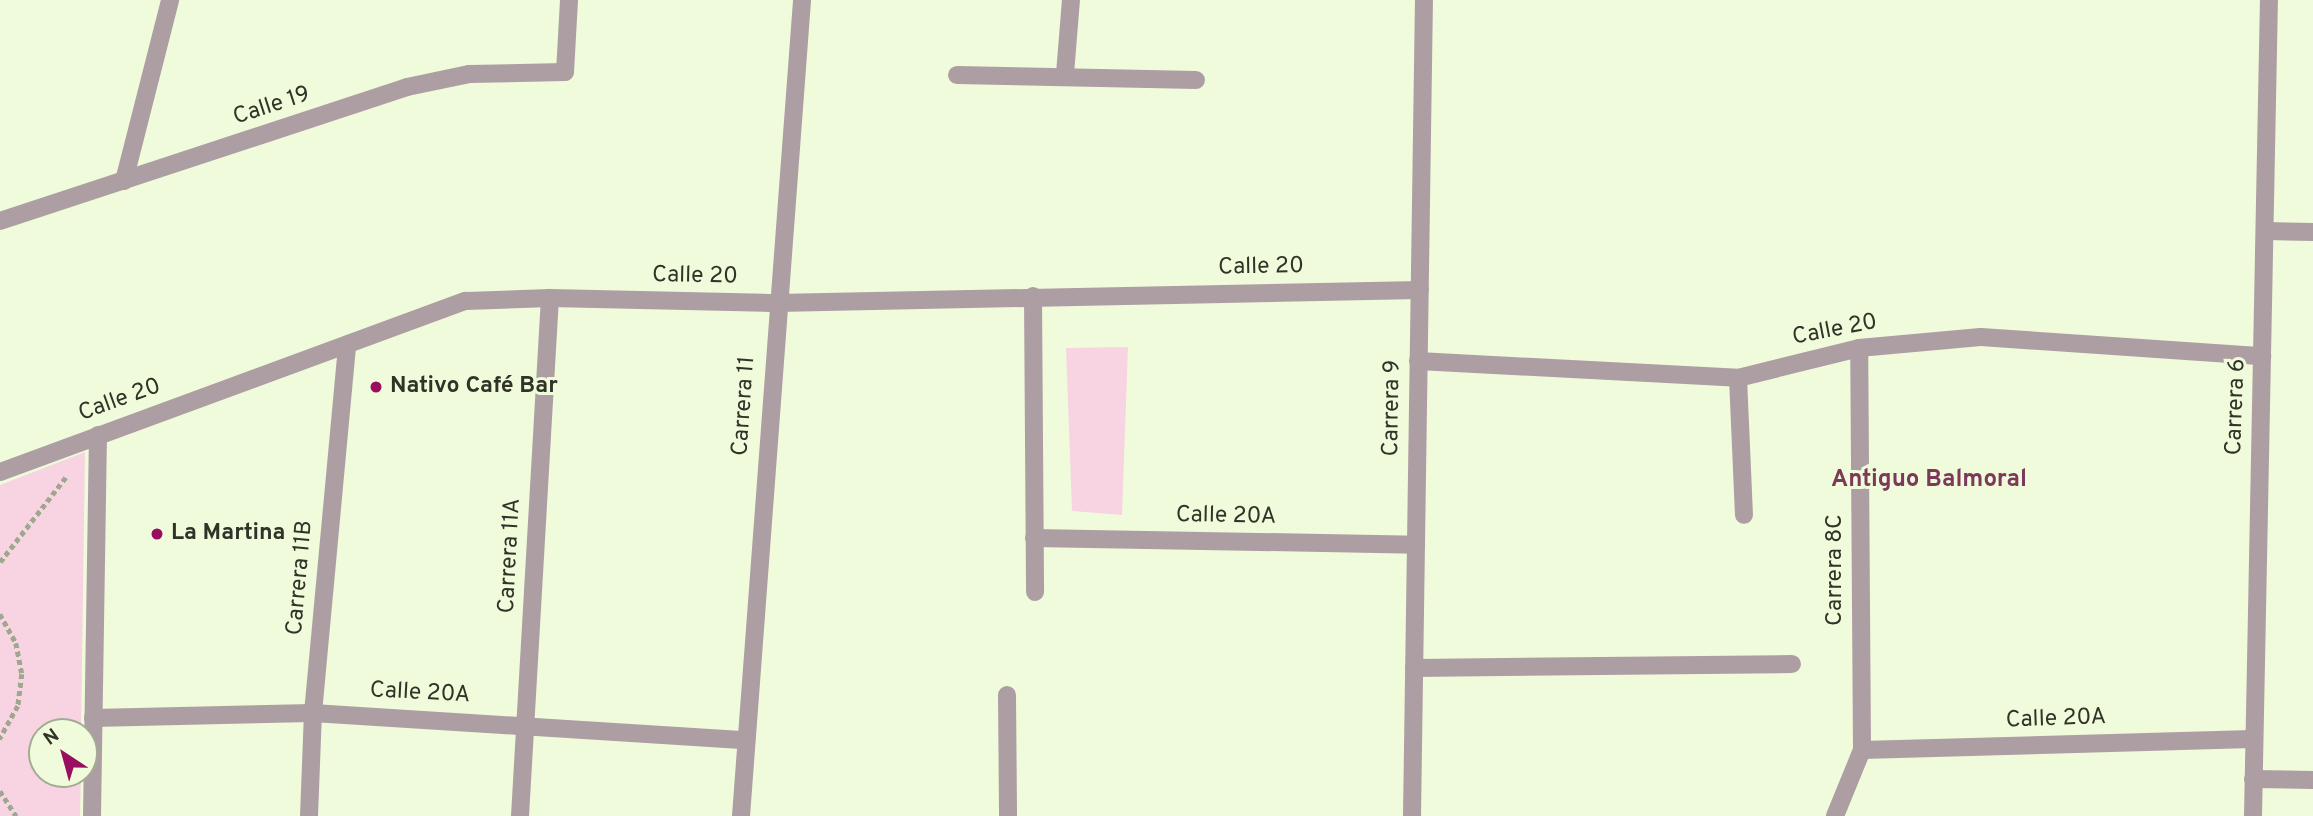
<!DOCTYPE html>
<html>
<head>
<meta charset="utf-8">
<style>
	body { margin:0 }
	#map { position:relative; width:2313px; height:816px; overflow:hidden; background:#f0fbdb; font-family:Overpass,sans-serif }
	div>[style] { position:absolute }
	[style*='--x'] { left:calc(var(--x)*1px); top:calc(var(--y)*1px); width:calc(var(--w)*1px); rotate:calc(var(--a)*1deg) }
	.green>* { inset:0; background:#f8d4e2 }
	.path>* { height:4.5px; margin-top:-2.25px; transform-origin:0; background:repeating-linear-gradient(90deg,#9fa78f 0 5px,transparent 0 8.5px) }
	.minor>* { height:18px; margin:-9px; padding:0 9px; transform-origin:9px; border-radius:9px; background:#ad9ea3 }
	.dots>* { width:19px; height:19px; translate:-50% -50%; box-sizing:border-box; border:4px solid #f0fbdb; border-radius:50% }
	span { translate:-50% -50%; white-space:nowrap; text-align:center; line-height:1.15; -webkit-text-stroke:6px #f0fbdb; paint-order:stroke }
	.street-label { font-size:23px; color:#303428 }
	.poi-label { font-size:23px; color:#303428; font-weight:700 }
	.left { translate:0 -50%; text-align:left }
	.neighbourhood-label { font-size:24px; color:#7c3959; font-weight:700 }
	.north { position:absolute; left:28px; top:718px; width:70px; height:70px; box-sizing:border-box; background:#f0fbdb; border:2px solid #a3ab93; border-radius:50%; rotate:324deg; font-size:19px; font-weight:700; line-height:28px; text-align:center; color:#303428 }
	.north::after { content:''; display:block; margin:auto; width:24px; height:32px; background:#9a0e60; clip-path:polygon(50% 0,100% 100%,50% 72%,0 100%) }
</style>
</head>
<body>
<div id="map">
	<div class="green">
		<div style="clip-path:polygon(1128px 347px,1122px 515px,1072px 511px,1066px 348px)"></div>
		<div style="clip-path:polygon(85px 452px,81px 732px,42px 732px,42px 774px,81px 774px,80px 816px,0 816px,0 485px)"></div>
	</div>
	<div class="path">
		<div style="--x:0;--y:562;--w:108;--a:-52.2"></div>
		<div style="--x:0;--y:614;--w:33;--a:61"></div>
		<div style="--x:16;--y:643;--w:32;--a:79"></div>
		<div style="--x:22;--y:674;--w:32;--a:97"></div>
		<div style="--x:18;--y:706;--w:38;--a:119"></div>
		<div style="--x:0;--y:791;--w:30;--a:57"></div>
	</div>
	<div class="minor">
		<div style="--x:1065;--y:74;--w:74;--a:-85.4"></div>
		<div style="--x:957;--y:75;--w:239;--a:1.2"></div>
		<div style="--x:124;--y:181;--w:187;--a:-75.7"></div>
		<div style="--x:0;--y:221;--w:428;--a:-18.2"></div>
		<div style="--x:407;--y:87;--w:63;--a:-11.8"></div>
		<div style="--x:469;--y:74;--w:96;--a:-1.2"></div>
		<div style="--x:565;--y:72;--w:72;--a:-86.8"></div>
		<div style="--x:2268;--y:231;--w:45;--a:1.3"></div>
		<div style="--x:1033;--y:296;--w:296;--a:89.6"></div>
		<div style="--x:1418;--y:361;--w:320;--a:3"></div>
		<div style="--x:1738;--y:378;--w:125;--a:-13.9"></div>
		<div style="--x:1859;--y:348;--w:122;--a:-5.2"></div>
		<div style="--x:1981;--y:337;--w:282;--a:3.9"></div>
		<div style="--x:1738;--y:378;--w:137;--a:87.5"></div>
		<div style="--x:0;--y:472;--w:496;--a:-20.2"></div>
		<div style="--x:466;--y:301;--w:84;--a:-2"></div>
		<div style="--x:550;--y:298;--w:227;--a:1.3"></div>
		<div style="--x:777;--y:303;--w:643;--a:-1.16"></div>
		<div style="--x:1034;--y:538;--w:382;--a:1"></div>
		<div style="--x:1414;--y:668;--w:378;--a:-0.6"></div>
		<div style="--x:1007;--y:695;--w:121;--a:89.5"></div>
		<div style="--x:93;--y:718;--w:220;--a:-1.3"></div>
		<div style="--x:313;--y:713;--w:433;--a:3.6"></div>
		<div style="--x:1862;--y:750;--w:390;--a:-1.6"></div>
		<div style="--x:2253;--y:779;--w:60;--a:1"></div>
		<div style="--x:92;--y:816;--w:381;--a:-89.1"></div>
		<div style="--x:309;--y:816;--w:103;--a:-87.8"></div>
		<div style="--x:313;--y:713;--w:370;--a:-84.7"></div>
		<div style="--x:520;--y:816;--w:519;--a:-86.69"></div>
		<div style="--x:741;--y:816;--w:818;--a:-85.72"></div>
		<div style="--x:1412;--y:816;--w:816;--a:-89.16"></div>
		<div style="--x:1835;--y:816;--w:71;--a:-67.8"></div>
		<div style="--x:1862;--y:750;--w:402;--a:-90.4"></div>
		<div style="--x:2253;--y:816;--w:816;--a:-88.88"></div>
	</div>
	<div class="dots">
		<div style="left:376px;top:387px;background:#9a0e60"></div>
		<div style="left:157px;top:534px;background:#9a0e60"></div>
	</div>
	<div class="street-label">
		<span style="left:272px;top:107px;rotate:-18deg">Calle 19</span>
		<span style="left:1261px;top:268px;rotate:-1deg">Calle 20</span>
		<span style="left:695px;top:277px;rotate:1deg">Calle 20</span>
		<span style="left:1835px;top:331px;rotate:-11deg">Calle 20</span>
		<span style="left:120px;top:401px;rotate:-20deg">Calle 20</span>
		<span style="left:745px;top:406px;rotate:-86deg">Carrera 11</span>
		<span style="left:2237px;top:407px;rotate:-88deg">Carrera 6</span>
		<span style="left:1393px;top:408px;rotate:-89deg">Carrera 9</span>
		<span style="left:1226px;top:517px;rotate:1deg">Calle 20A</span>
		<span style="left:511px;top:556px;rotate:-87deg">Carrera 11A</span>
		<span style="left:1836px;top:570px;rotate:-90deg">Carrera 8C</span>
		<span style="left:301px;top:578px;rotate:-85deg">Carrera 11B</span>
		<span style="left:420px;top:694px;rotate:3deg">Calle 20A</span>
		<span style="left:2056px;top:720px;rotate:-2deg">Calle 20A</span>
	</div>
	<div class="poi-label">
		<span class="left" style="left:390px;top:387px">Nativo Café Bar</span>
		<span class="left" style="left:171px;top:534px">La Martina</span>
	</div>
	<div class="neighbourhood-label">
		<span style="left:1929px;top:481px">Antiguo Balmoral</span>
	</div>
	<div class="north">N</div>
</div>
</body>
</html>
